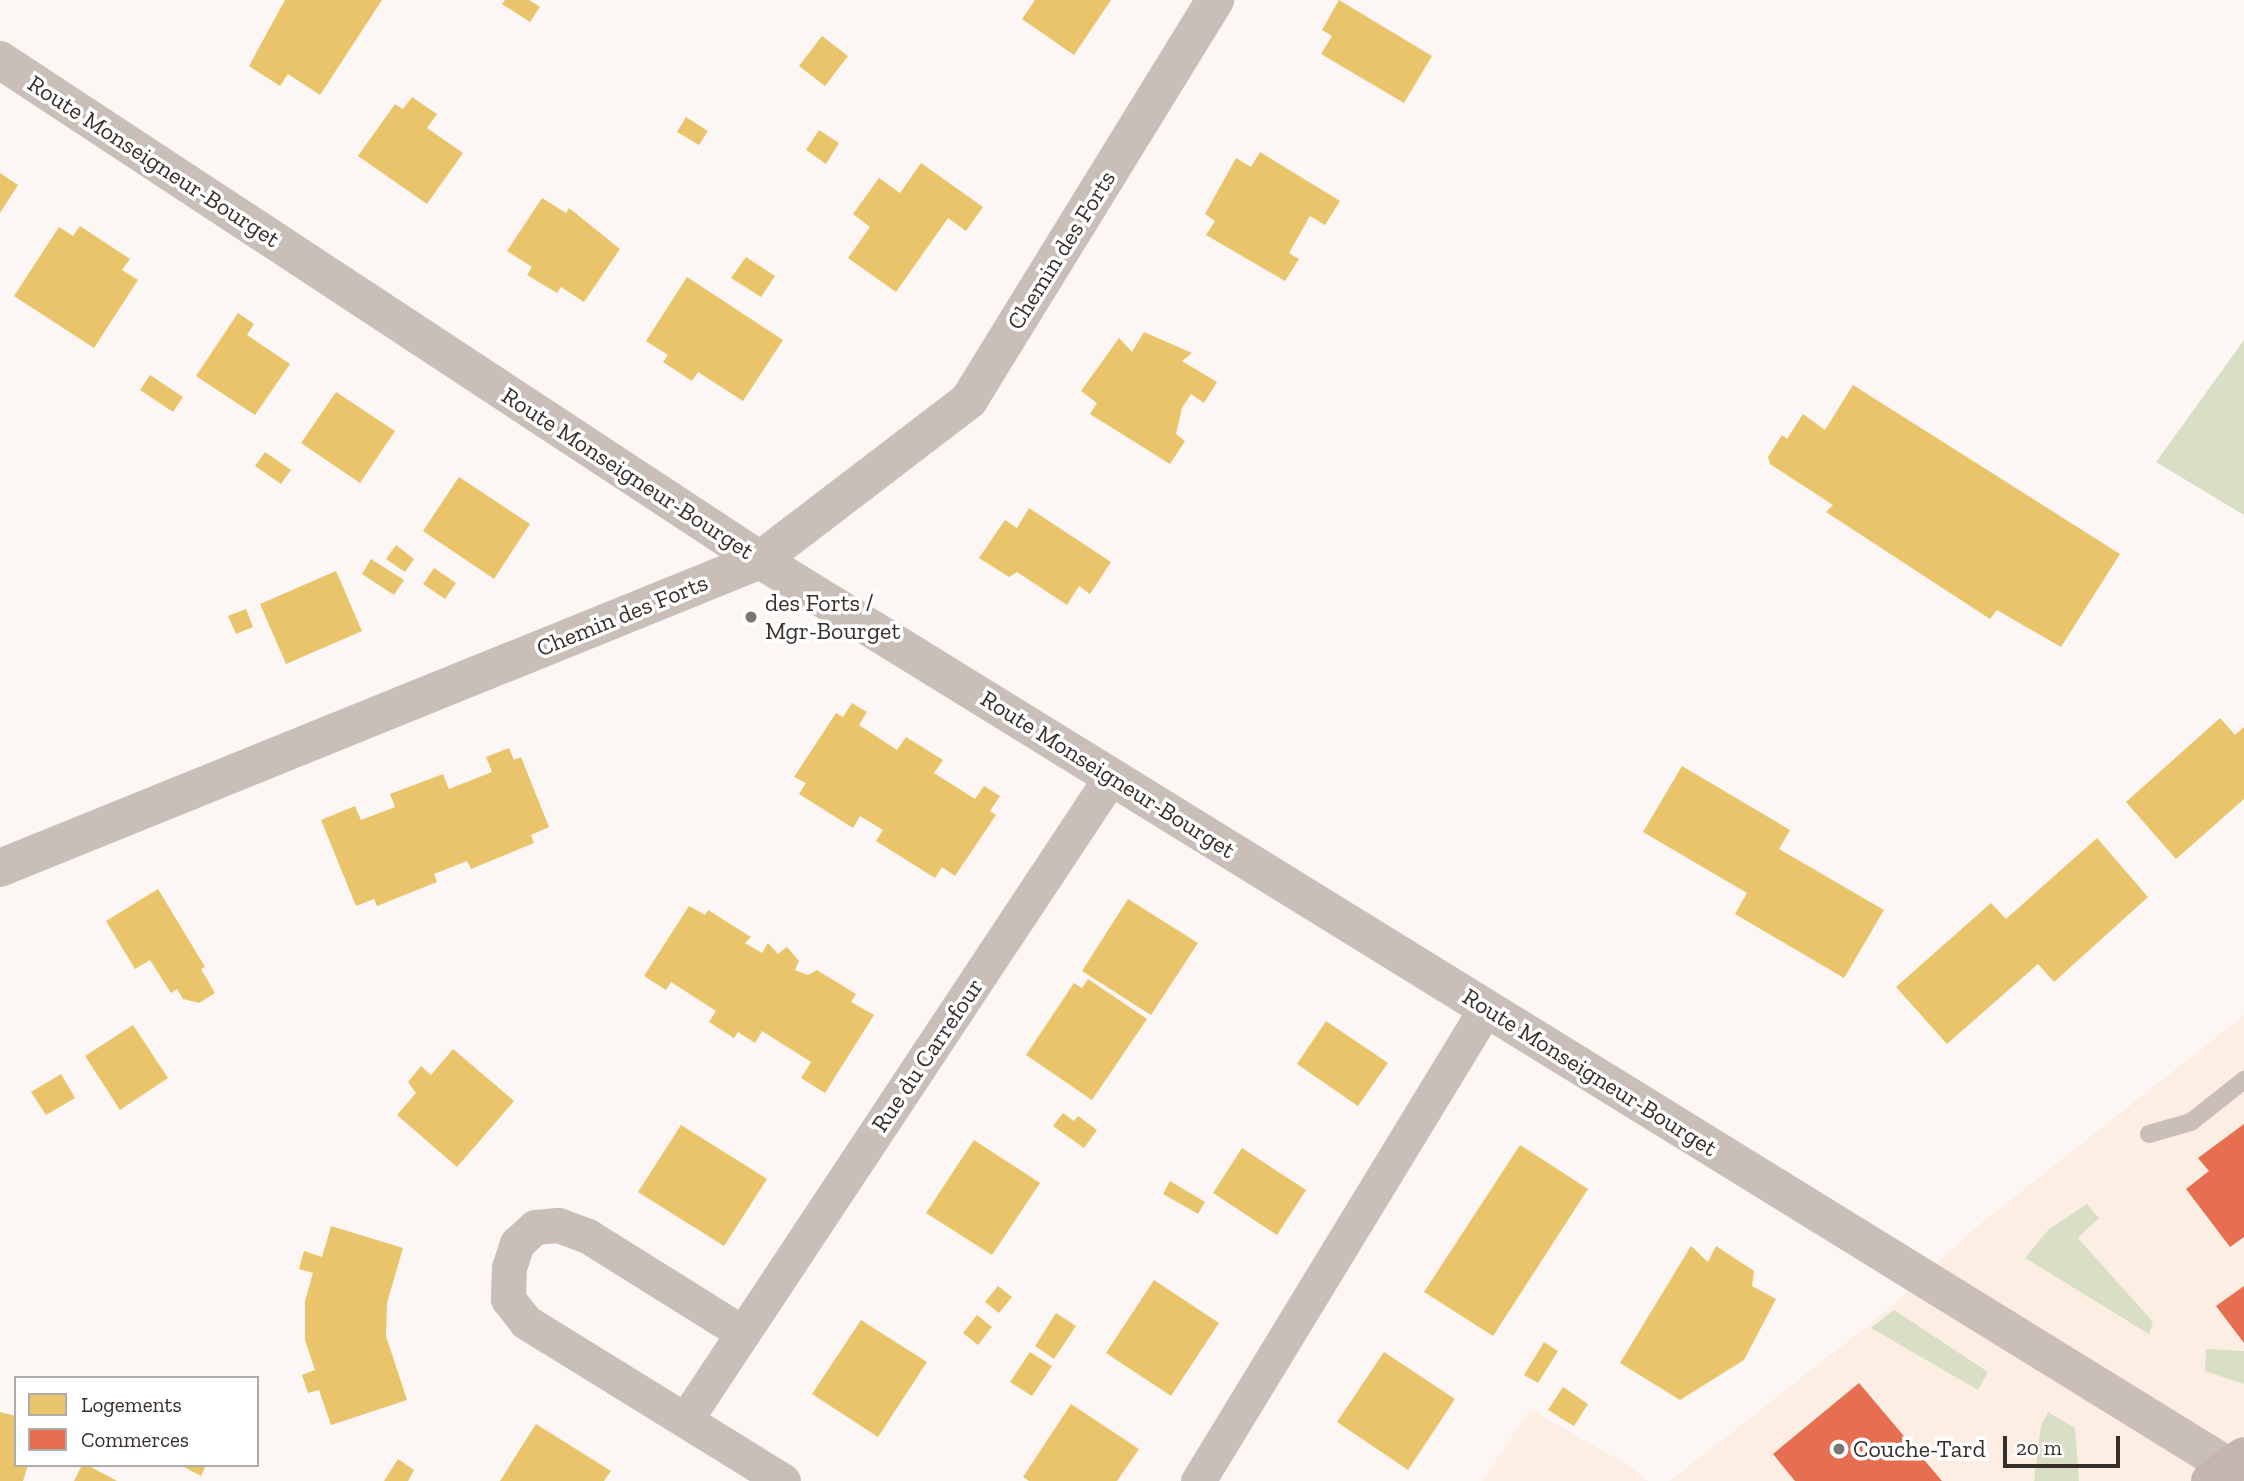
<!DOCTYPE html>
<html>
<head>
<meta charset="utf-8">
<style>
	body { margin:0 }
	#map { position:relative; width:2244px; height:1481px; overflow:hidden; background:#fcf7f4; font-family:"Zilla Slab",serif }
	div>[style] { position:absolute }
	[style*='--x'] { left:calc(var(--x)*1px); top:calc(var(--y)*1px); width:calc(var(--w)*1px); rotate:calc(var(--a)*1deg) }
	.built>* { inset:0; background:#fdeee4 }
	.green>* { inset:0; background:#d9dfc4 }
	.homes>* { inset:0; background:#e9c46a }
	.shops>* { inset:0; background:#e76f51 }
	.service>* { height:18px; margin:-9px; padding:0 9px; transform-origin:9px; border-radius:9px; background:#c9beb8 }
	.minor>* { height:35px; margin:-17.5px; padding:0 17.5px; transform-origin:17.5px; border-radius:17.5px; background:#c9beb8 }
	.tertiary>* { height:38px; margin:-19px; padding:0 19px; transform-origin:19px; border-radius:19px; background:#c9beb8 }
	.primary>* { height:38px; margin:-19px; padding:0 19px; transform-origin:19px; border-radius:19px; background:#c2b6af }
	.dots>* { width:19px; height:19px; translate:-50% -50%; box-sizing:border-box; border:4px solid #fff; border-radius:50% }
	span { translate:-50% -50%; white-space:nowrap; text-align:center; line-height:1.15; -webkit-text-stroke:7px #fff; paint-order:stroke }
	.street-label { font-size:24px; color:#372f2a }
	.poi-label { font-size:24px; color:#372f2a }
	.left { translate:0 -50%; text-align:left }
	.legend { position:absolute; left:14px; top:1376px; width:245px; height:91px; box-sizing:border-box; background:#fff; border:2px solid #afacaa; margin:0; padding:9px 12px; list-style:none; font-size:21px; color:#372f2a }
	.legend li { display:flex; align-items:center; gap:14px; height:35px }
	.legend b { width:35px; border:2px solid #afacaa }
	.scale { position:absolute; left:2003px; top:1436px; width:117px; height:32px; box-sizing:border-box; border:4px solid #372f2a; border-top:0; padding-left:9px; font-size:21px; line-height:24px; white-space:nowrap; color:#372f2a; -webkit-text-stroke:5px #fff; paint-order:stroke }
</style>
</head>
<body>
<div id="map">
	<div class="built">
		<div style="clip-path:polygon(2244px 1015px,2244px 1481px,1670px 1481px,1890px 1308px,1970px 1232px)"></div>
		<div style="clip-path:polygon(1530px 1409px,1636px 1470px,1648px 1481px,1482px 1481px)"></div>
	</div>
	<div class="green">
		<div style="clip-path:polygon(2244px 340px,2244px 515px,2156px 462px)"></div>
		<div style="clip-path:polygon(2087px 1204px,2099px 1218px,2078px 1238px,2153px 1322px,2149px 1334px,2025px 1258px,2049px 1229px)"></div>
		<div style="clip-path:polygon(1894px 1310px,1988px 1372px,1978px 1390px,1871px 1328px)"></div>
		<div style="clip-path:polygon(2206px 1349px,2244px 1351px,2244px 1384px,2205px 1371px)"></div>
		<div style="clip-path:polygon(2048px 1412px,2075px 1428px,2079px 1481px,2034px 1481px,2041px 1425px)"></div>
	</div>
	<div class="homes">
		<div style="clip-path:polygon(285px 0,382px 0,320px 95px,288px 74px,280px 86px,249px 66px)"></div>
		<div style="clip-path:polygon(505px 0,529px 0,540px 7px,530px 22px,502px 4px)"></div>
		<div style="clip-path:polygon(1035px 0,1111px 0,1074px 55px,1022px 19px)"></div>
		<div style="clip-path:polygon(1339px 0,1432px 56px,1404px 103px,1321px 54px,1332px 36px,1322px 30px)"></div>
		<div style="clip-path:polygon(822px 36px,848px 56px,825px 86px,799px 66px)"></div>
		<div style="clip-path:polygon(412px 97px,437px 114px,427px 128px,463px 153px,427px 204px,358px 156px,395px 104px,403px 109px)"></div>
		<div style="clip-path:polygon(686px 117px,708px 131px,699px 145px,677px 132px)"></div>
		<div style="clip-path:polygon(819px 130px,839px 143px,826px 164px,806px 150px)"></div>
		<div style="clip-path:polygon(1260px 152px,1340px 201px,1325px 225px,1310px 216px,1289px 253px,1299px 259px,1285px 281px,1206px 235px,1215px 221px,1205px 214px,1236px 158px,1251px 167px)"></div>
		<div style="clip-path:polygon(921px 163px,983px 207px,966px 231px,948px 218px,896px 292px,848px 258px,870px 227px,853px 214px,879px 178px,900px 193px)"></div>
		<div style="clip-path:polygon(0 173px,18px 185px,0 213px)"></div>
		<div style="clip-path:polygon(542px 198px,566px 213px,569px 208px,620px 249px,584px 302px,561px 287px,557px 293px,527px 275px,532px 267px,507px 251px)"></div>
		<div style="clip-path:polygon(80px 226px,130px 259px,122px 270px,138px 280px,94px 348px,14px 296px,59px 227px,73px 236px)"></div>
		<div style="clip-path:polygon(746px 257px,775px 276px,761px 297px,731px 278px)"></div>
		<div style="clip-path:polygon(687px 277px,783px 340px,743px 401px,698px 372px,692px 381px,663px 362px,668px 355px,646px 341px)"></div>
		<div style="clip-path:polygon(238px 313px,254px 324px,247px 335px,290px 364px,255px 415px,196px 376px)"></div>
		<div style="clip-path:polygon(1144px 332px,1192px 353px,1182px 361px,1217px 382px,1204px 403px,1191px 394px,1182px 408px,1176px 434px,1185px 441px,1170px 464px,1090px 414px,1097px 403px,1081px 391px,1119px 338px,1132px 352px)"></div>
		<div style="clip-path:polygon(150px 375px,183px 397px,173px 412px,140px 390px)"></div>
		<div style="clip-path:polygon(1853px 385px,2120px 554px,2061px 647px,1997px 610px,1990px 619px,1826px 512px,1833px 505px,1770px 464px,1768px 457px,1782px 435px,1787px 439px,1803px 414px,1825px 430px)"></div>
		<div style="clip-path:polygon(336px 392px,395px 431px,360px 483px,301px 443px)"></div>
		<div style="clip-path:polygon(265px 452px,291px 470px,281px 484px,255px 466px)"></div>
		<div style="clip-path:polygon(459px 477px,530px 524px,494px 579px,423px 531px)"></div>
		<div style="clip-path:polygon(1029px 508px,1111px 562px,1090px 594px,1079px 586px,1067px 605px,1017px 572px,1009px 577px,979px 558px,1005px 520px,1017px 528px)"></div>
		<div style="clip-path:polygon(396px 545px,414px 559px,405px 572px,386px 559px)"></div>
		<div style="clip-path:polygon(371px 559px,404px 580px,394px 595px,362px 574px)"></div>
		<div style="clip-path:polygon(434px 568px,456px 583px,445px 599px,423px 584px)"></div>
		<div style="clip-path:polygon(336px 571px,362px 631px,286px 664px,260px 604px)"></div>
		<div style="clip-path:polygon(246px 609px,253px 627px,236px 634px,228px 616px)"></div>
		<div style="clip-path:polygon(852px 703px,867px 712px,859px 725px,897px 750px,906px 737px,943px 760px,934px 773px,975px 799px,984px 786px,1000px 796px,990px 811px,996px 815px,955px 876px,942px 867px,935px 878px,876px 841px,883px 830px,860px 816px,853px 828px,799px 794px,806px 783px,794px 777px,836px 713px,843px 717px)"></div>
		<div style="clip-path:polygon(2220px 718px,2235px 735px,2244px 727px,2244px 799px,2176px 859px,2126px 802px)"></div>
		<div style="clip-path:polygon(509px 748px,514px 760px,521px 757px,549px 827px,531px 835px,534px 843px,471px 869px,467px 861px,434px 874px,437px 882px,377px 906px,374px 899px,356px 906px,321px 820px,355px 806px,361px 820px,395px 807px,390px 794px,443px 774px,449px 789px,492px 772px,486px 757px)"></div>
		<div style="clip-path:polygon(1682px 766px,1790px 830px,1779px 849px,1884px 910px,1844px 978px,1735px 914px,1747px 893px,1643px 832px)"></div>
		<div style="clip-path:polygon(2097px 838px,2148px 897px,2054px 982px,2038px 964px,1947px 1044px,1896px 987px,1991px 903px,2006px 919px)"></div>
		<div style="clip-path:polygon(158px 889px,205px 967px,201px 969px,215px 993px,199px 1003px,183px 999px,177px 989px,171px 993px,150px 960px,135px 969px,106px 921px)"></div>
		<div style="clip-path:polygon(1128px 899px,1198px 943px,1151px 1015px,1082px 971px)"></div>
		<div style="clip-path:polygon(689px 906px,705px 915px,708px 910px,751px 937px,745px 943px,762px 953px,768px 943px,778px 954px,787px 947px,799px 961px,795px 970px,808px 975px,817px 970px,856px 994px,851px 1002px,874px 1015px,825px 1093px,801px 1078px,811px 1062px,762px 1031px,755px 1043px,738px 1032px,734px 1038px,709px 1022px,716px 1011px,671px 982px,666px 990px,644px 976px)"></div>
		<div style="clip-path:polygon(1088px 979px,1147px 1019px,1092px 1100px,1026px 1055px,1074px 983px,1082px 988px)"></div>
		<div style="clip-path:polygon(1326px 1021px,1388px 1063px,1358px 1106px,1297px 1064px)"></div>
		<div style="clip-path:polygon(133px 1025px,168px 1078px,120px 1110px,85px 1056px)"></div>
		<div style="clip-path:polygon(453px 1049px,514px 1101px,457px 1167px,397px 1115px,416px 1093px,408px 1082px,421px 1066px,431px 1075px)"></div>
		<div style="clip-path:polygon(61px 1074px,75px 1098px,46px 1115px,31px 1092px)"></div>
		<div style="clip-path:polygon(1063px 1113px,1074px 1121px,1078px 1116px,1097px 1130px,1084px 1148px,1053px 1126px)"></div>
		<div style="clip-path:polygon(681px 1125px,767px 1179px,724px 1246px,638px 1192px)"></div>
		<div style="clip-path:polygon(974px 1140px,1040px 1183px,992px 1255px,926px 1213px)"></div>
		<div style="clip-path:polygon(1520px 1145px,1588px 1189px,1493px 1336px,1424px 1292px)"></div>
		<div style="clip-path:polygon(1242px 1148px,1306px 1190px,1277px 1235px,1213px 1193px)"></div>
		<div style="clip-path:polygon(1170px 1181px,1205px 1202px,1198px 1214px,1163px 1194px)"></div>
		<div style="clip-path:polygon(331px 1226px,403px 1248px,387px 1303px,386px 1336px,407px 1400px,331px 1425px,319px 1390px,308px 1393px,302px 1375px,315px 1370px,305px 1340px,305px 1301px,313px 1273px,299px 1269px,304px 1251px,322px 1257px)"></div>
		<div style="clip-path:polygon(1691px 1246px,1708px 1262px,1716px 1246px,1754px 1271px,1752px 1286px,1776px 1299px,1744px 1360px,1680px 1400px,1620px 1363px)"></div>
		<div style="clip-path:polygon(1154px 1280px,1219px 1323px,1171px 1396px,1106px 1353px)"></div>
		<div style="clip-path:polygon(998px 1286px,1012px 1297px,999px 1313px,985px 1302px)"></div>
		<div style="clip-path:polygon(1056px 1313px,1076px 1326px,1054px 1359px,1035px 1346px)"></div>
		<div style="clip-path:polygon(977px 1315px,992px 1327px,978px 1345px,963px 1333px)"></div>
		<div style="clip-path:polygon(861px 1320px,927px 1362px,878px 1437px,812px 1394px)"></div>
		<div style="clip-path:polygon(1544px 1342px,1558px 1351px,1538px 1383px,1524px 1375px)"></div>
		<div style="clip-path:polygon(1030px 1352px,1052px 1366px,1032px 1396px,1010px 1382px)"></div>
		<div style="clip-path:polygon(1384px 1352px,1455px 1399px,1408px 1470px,1337px 1422px)"></div>
		<div style="clip-path:polygon(1563px 1387px,1588px 1404px,1574px 1426px,1548px 1410px)"></div>
		<div style="clip-path:polygon(1071px 1404px,1139px 1449px,1117px 1481px,1029px 1481px,1023px 1477px)"></div>
		<div style="clip-path:polygon(0 1412px,16px 1416px,16px 1465px,28px 1465px,23px 1481px,0 1481px)"></div>
		<div style="clip-path:polygon(536px 1424px,611px 1471px,604px 1481px,500px 1481px)"></div>
		<div style="clip-path:polygon(398px 1459px,414px 1470px,408px 1481px,384px 1481px)"></div>
		<div style="clip-path:polygon(82px 1465px,87px 1465px,117px 1481px,74px 1481px)"></div>
		<div style="clip-path:polygon(180px 1465px,206px 1465px,201px 1476px)"></div>
	</div>
	<div class="shops">
		<div style="clip-path:polygon(2244px 1124px,2244px 1237px,2230px 1247px,2186px 1189px,2209px 1171px,2198px 1158px)"></div>
		<div style="clip-path:polygon(2244px 1286px,2244px 1343px,2216px 1306px)"></div>
		<div style="clip-path:polygon(1859px 1383px,1942px 1481px,1795px 1481px,1773px 1454px)"></div>
	</div>
	<div class="service">
		<div style="--x:2149;--y:1134;--w:44;--a:-15.9"></div>
		<div style="--x:2191;--y:1122;--w:68;--a:-38.4"></div>
	</div>
	<div class="minor">
		<div style="--x:743;--y:1333;--w:183;--a:-148"></div>
		<div style="--x:588;--y:1236;--w:32;--a:-160"></div>
		<div style="--x:558;--y:1225;--w:23;--a:175"></div>
		<div style="--x:535;--y:1227;--w:24;--a:138"></div>
		<div style="--x:517;--y:1243;--w:25;--a:108"></div>
		<div style="--x:509;--y:1267;--w:32;--a:92"></div>
		<div style="--x:508;--y:1299;--w:29;--a:52"></div>
		<div style="--x:526;--y:1322;--w:302;--a:31.7"></div>
		<div style="--x:686;--y:1419;--w:770;--a:-56.5"></div>
		<div style="--x:1198;--y:1481;--w:554;--a:-58.66"></div>
	</div>
	<div class="tertiary">
		<div style="--x:0;--y:60;--w:910;--a:33.34"></div>
		<div style="--x:760;--y:560;--w:1744;--a:31.68"></div>
		<div style="--x:0;--y:868;--w:820;--a:-22.06"></div>
		<div style="--x:760;--y:560;--w:263;--a:-37.4"></div>
		<div style="--x:969;--y:400;--w:470;--a:-58.4"></div>
	</div>
	<div class="primary">
		<div style="--x:2210;--y:1481;--w:42;--a:-36.3"></div>
	</div>
	<div class="dots">
		<div style="left:751px;top:617px;background:#7c7571"></div>
		<div style="left:1839px;top:1449px;background:#7c7571"></div>
	</div>
	<div class="street-label">
		<span style="left:154px;top:161px;rotate:33deg">Route Monseigneur-Bourget</span>
		<span style="left:1061px;top:250px;rotate:-58deg">Chemin des Forts</span>
		<span style="left:628px;top:473px;rotate:33deg">Route Monseigneur-Bourget</span>
		<span style="left:622px;top:615px;rotate:-22deg">Chemin des Forts</span>
		<span style="left:1108px;top:774px;rotate:32deg">Route Monseigneur-Bourget</span>
		<span style="left:927px;top:1055px;rotate:-56deg">Rue du Carrefour</span>
		<span style="left:1590px;top:1072px;rotate:32deg">Route Monseigneur-Bourget</span>
	</div>
	<div class="poi-label">
		<span class="left" style="left:765px;top:617px">des Forts /<br>Mgr-Bourget</span>
		<span class="left" style="left:1853px;top:1449px">Couche-Tard</span>
	</div>
	<ul class="legend">
	<li><b style="height:19px;background:#e9c46a"></b>Logements</li>
	<li><b style="height:19px;background:#e76f51"></b>Commerces</li>
	</ul>
	<div class="scale">20 m</div>
</div>
</body>
</html>
